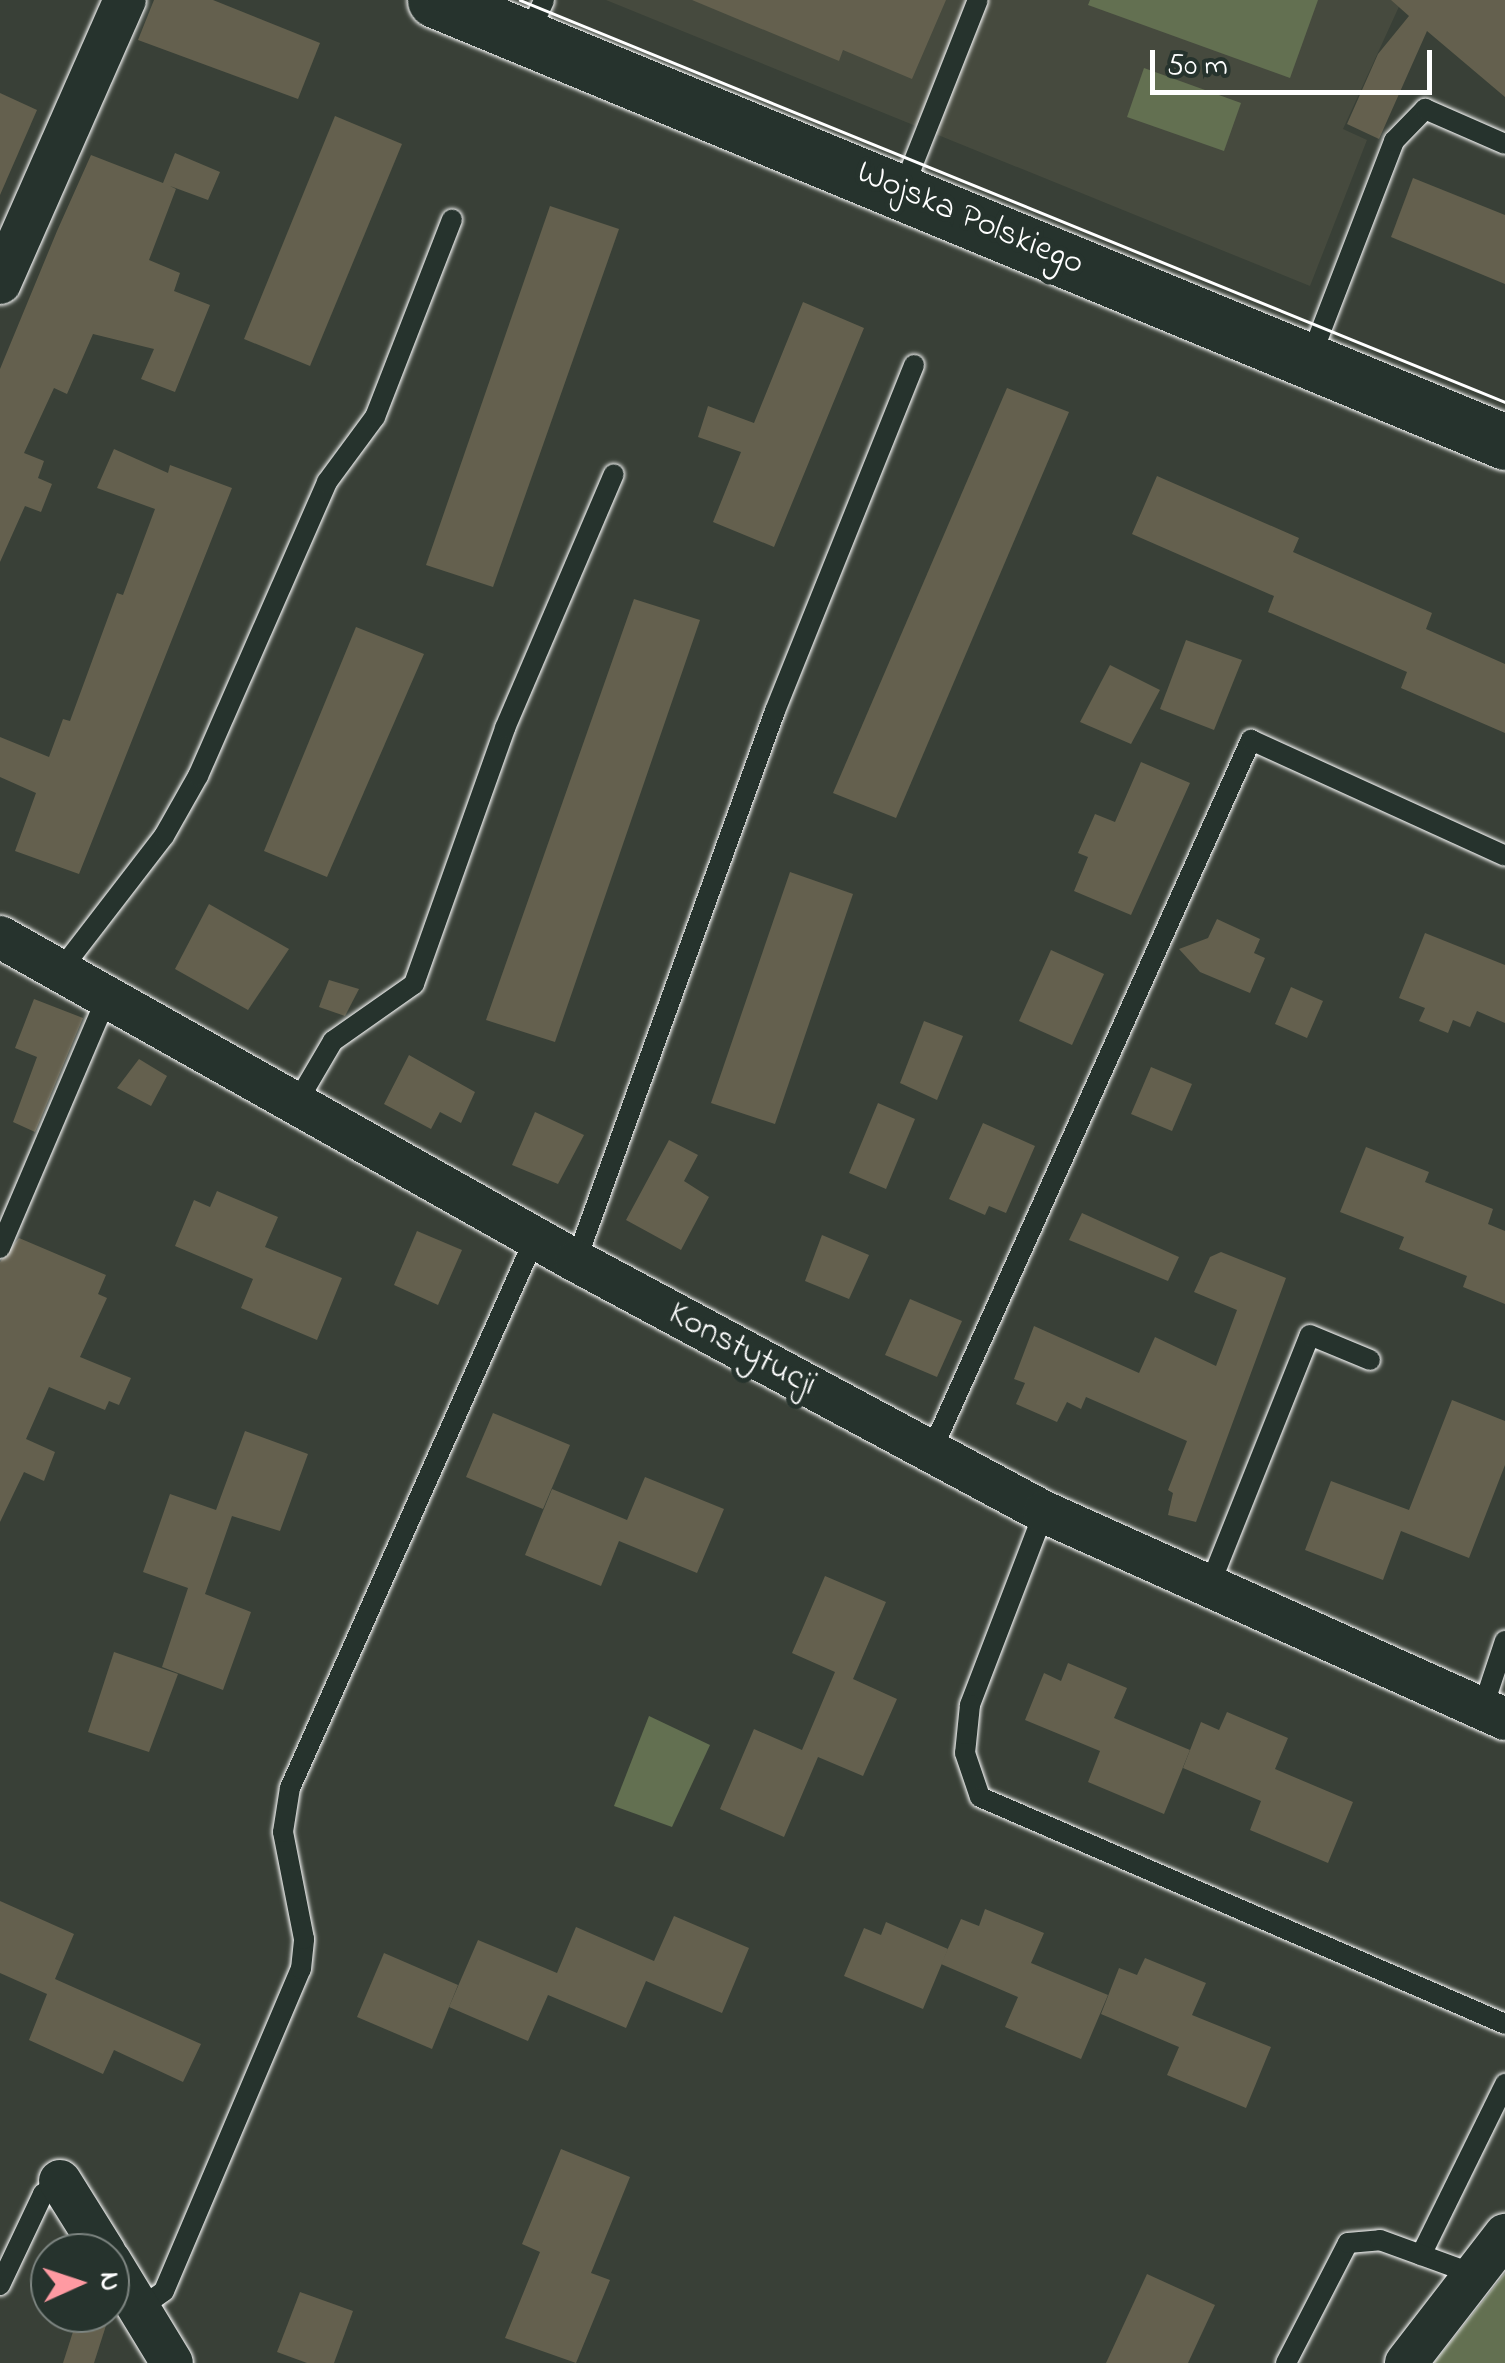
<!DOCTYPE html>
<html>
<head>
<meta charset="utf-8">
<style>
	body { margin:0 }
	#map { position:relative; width:1505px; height:2363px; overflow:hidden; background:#394037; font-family:"Indie Flower",sans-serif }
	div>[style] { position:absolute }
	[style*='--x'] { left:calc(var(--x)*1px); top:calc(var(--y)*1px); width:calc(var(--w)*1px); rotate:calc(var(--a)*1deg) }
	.built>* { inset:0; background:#464a3e }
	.green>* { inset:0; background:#637051 }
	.building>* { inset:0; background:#64604e }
	.roads { filter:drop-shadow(0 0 2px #fff) drop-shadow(0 0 2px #fff) }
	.lane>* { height:20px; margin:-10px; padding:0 10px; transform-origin:10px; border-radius:10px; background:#26332d }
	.street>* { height:42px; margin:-21px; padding:0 21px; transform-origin:21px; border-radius:21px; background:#26332d }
	.secondary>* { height:55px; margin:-27.5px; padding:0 27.5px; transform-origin:27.5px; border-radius:27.5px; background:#26332d }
	.tram>* { height:2.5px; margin:-1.25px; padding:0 1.25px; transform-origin:1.25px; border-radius:1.25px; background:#fff }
	span { translate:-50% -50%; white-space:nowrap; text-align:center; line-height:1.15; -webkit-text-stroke:10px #26332d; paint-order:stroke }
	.street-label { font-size:35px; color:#fff }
	.north { position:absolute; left:30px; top:2233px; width:100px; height:100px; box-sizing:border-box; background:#26332d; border:2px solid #7d8581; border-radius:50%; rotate:87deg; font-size:28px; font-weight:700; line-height:40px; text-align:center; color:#fff }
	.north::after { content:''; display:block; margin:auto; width:35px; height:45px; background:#ff9aa2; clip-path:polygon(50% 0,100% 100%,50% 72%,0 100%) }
	.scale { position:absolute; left:1150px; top:50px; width:282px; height:45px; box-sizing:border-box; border:5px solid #fff; border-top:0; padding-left:12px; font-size:30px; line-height:35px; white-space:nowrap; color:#fff; -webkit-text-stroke:8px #26332d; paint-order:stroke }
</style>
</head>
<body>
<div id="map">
	<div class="built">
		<div style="clip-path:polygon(606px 0,1402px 0,1343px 129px,1367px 140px,1310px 286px)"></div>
	</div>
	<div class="green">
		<div style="clip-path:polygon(1090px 0,1318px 0,1290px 78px,1088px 5px)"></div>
		<div style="clip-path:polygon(1144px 68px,1241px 103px,1224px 151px,1127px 117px)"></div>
		<div style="clip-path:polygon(649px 1716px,710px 1745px,672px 1827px,614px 1806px)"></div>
		<div style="clip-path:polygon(1505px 2273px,1505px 2363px,1434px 2363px)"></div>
	</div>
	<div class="building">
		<div style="clip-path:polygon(154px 0,213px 0,320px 43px,298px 99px,138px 40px)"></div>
		<div style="clip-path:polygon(692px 0,946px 0,912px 79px,843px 50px,839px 61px)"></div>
		<div style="clip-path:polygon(1391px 0,1505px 0,1505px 97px,1427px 31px,1379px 139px,1347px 124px,1378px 54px,1409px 16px)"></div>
		<div style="clip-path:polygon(0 93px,37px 110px,0 195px)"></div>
		<div style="clip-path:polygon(335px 116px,402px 144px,310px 366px,244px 339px)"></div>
		<div style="clip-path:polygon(175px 153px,220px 172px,208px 200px,170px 186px,176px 189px,149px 260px,180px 273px,174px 291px,210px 305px,175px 392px,141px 379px,154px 349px,93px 334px,67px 394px,54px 388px,24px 453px,44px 461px,38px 478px,52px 484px,41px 512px,25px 506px,0 562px,0 369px,57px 231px,91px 155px,163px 183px)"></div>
		<div style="clip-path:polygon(1413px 178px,1505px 215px,1505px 284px,1391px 237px)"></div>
		<div style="clip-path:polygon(550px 206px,619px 229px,493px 587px,426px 565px)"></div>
		<div style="clip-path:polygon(803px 302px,864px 328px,774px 547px,713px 522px,741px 452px,698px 437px,708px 406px,754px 423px)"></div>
		<div style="clip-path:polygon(1007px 388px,1069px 412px,896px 818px,833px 793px)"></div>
		<div style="clip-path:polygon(114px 449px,168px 473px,170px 465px,232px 488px,79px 874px,15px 851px,36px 793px,0 777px,0 737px,49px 757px,63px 719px,70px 721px,117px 593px,123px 595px,155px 509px,97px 488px)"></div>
		<div style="clip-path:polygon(1157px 476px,1299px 538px,1293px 552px,1432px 613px,1426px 629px,1505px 664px,1505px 733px,1401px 688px,1407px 672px,1268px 612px,1274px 596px,1132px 534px)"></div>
		<div style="clip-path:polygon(634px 599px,700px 620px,555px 1042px,486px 1020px)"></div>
		<div style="clip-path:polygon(356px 627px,424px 654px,327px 877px,264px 851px)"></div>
		<div style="clip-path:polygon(1186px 640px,1242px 660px,1214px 730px,1160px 709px)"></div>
		<div style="clip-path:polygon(1110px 665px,1160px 690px,1131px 744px,1080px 722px)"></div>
		<div style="clip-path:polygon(1141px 762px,1190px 783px,1131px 915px,1074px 891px,1088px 857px,1078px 853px,1095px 814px,1115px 822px)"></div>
		<div style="clip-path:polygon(790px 872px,853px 894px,775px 1124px,711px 1103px)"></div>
		<div style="clip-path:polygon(209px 904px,289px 949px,248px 1010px,175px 969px)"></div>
		<div style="clip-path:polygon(1217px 919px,1260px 939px,1254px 953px,1265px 958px,1250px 993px,1200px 972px,1179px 949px,1208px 938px)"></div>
		<div style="clip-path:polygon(1425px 933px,1505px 965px,1505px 1023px,1477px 1011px,1470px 1027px,1453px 1020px,1448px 1033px,1419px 1021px,1425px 1008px,1399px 998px)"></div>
		<div style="clip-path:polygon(1051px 950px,1104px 974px,1072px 1045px,1019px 1021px)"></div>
		<div style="clip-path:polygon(329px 980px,359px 989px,345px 1016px,319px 1007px)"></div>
		<div style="clip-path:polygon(1291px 987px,1323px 1001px,1307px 1038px,1275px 1024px)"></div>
		<div style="clip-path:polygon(34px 999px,83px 1018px,35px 1132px,13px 1122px,37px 1057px,15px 1048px)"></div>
		<div style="clip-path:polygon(924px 1021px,963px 1036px,937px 1100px,900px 1083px)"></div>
		<div style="clip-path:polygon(409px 1055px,475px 1092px,461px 1123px,440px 1112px,431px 1129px,384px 1104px)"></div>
		<div style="clip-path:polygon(139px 1059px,167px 1076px,151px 1106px,117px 1088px)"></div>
		<div style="clip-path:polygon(1151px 1067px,1192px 1084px,1172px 1131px,1131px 1114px)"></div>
		<div style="clip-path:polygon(878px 1103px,915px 1119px,886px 1189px,849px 1173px)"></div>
		<div style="clip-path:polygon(535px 1112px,584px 1135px,558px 1184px,512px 1165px)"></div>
		<div style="clip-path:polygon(983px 1123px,1035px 1146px,1006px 1213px,989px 1206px,985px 1215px,949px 1199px)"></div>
		<div style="clip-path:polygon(669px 1140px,698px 1155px,684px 1181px,709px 1197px,681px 1250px,626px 1220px)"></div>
		<div style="clip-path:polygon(1366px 1147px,1429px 1172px,1425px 1182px,1493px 1209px,1488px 1224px,1505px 1231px,1505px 1304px,1463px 1287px,1467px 1276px,1399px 1249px,1404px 1237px,1340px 1212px)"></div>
		<div style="clip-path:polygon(217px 1191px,278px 1217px,265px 1247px,342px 1278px,317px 1340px,241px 1308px,253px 1279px,175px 1246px,194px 1200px,210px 1207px)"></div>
		<div style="clip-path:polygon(1082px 1213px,1179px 1257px,1168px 1281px,1069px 1240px)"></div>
		<div style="clip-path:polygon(417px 1231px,462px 1250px,438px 1305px,394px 1285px)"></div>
		<div style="clip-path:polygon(822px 1235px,869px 1255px,849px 1299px,805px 1281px)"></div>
		<div style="clip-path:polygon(19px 1238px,106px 1275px,98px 1294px,107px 1298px,80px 1357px,131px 1378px,119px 1405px,109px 1401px,105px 1410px,49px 1387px,26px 1439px,55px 1452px,44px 1481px,24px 1472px,0 1522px,0 1262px)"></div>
		<div style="clip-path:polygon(1221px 1252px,1286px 1278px,1196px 1522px,1168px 1515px,1173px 1493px,1168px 1490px,1187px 1441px,1086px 1397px,1081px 1409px,1067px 1402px,1057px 1422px,1016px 1404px,1025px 1383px,1014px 1379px,1034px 1326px,1139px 1373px,1155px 1337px,1216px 1366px,1237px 1310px,1194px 1292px,1210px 1257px)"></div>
		<div style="clip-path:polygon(910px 1299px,962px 1321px,937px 1377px,885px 1355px)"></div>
		<div style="clip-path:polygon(1452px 1400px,1505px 1421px,1505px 1465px,1469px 1558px,1401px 1531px,1383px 1580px,1305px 1550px,1331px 1481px,1409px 1510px)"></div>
		<div style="clip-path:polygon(493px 1413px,570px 1445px,543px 1509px,466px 1477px)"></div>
		<div style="clip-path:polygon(245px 1431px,308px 1454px,280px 1531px,232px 1516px,205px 1594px,251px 1612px,223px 1690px,162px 1667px,188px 1588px,143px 1572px,170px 1494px,216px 1510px)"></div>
		<div style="clip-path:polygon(645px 1477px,724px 1509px,697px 1573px,619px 1541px,601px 1586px,525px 1555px,552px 1489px,627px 1520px)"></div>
		<div style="clip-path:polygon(825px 1576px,886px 1602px,853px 1679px,897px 1699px,863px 1776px,818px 1757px,784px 1837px,720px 1809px,754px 1729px,802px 1750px,835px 1672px,792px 1653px)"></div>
		<div style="clip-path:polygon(114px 1652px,178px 1674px,149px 1752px,88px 1732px)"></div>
		<div style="clip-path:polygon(1068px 1663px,1127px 1688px,1114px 1718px,1190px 1750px,1164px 1814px,1088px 1782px,1100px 1751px,1025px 1720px,1044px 1673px,1061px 1681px)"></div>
		<div style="clip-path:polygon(1227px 1712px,1288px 1738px,1275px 1769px,1353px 1802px,1328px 1863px,1250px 1830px,1261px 1801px,1183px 1768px,1201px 1722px,1219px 1730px)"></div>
		<div style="clip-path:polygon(0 1901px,74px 1934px,55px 1979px,201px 2044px,183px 2082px,114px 2050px,103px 2074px,29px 2040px,47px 1994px,0 1973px)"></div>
		<div style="clip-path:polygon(985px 1909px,1044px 1933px,1031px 1963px,1108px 1995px,1081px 2059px,1005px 2027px,1018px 1997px,941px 1964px,961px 1919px,979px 1926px)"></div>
		<div style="clip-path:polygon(674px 1916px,749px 1948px,722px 2013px,646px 1981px,626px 2028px,548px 1995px,528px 2041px,449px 2007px,478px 1940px,557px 1973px,576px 1927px,654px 1961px)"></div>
		<div style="clip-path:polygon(886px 1922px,948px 1949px,923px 2009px,844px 1976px,864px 1928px,881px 1935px)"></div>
		<div style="clip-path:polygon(384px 1953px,458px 1985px,432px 2049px,357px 2017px)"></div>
		<div style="clip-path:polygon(1145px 1958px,1206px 1983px,1192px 2015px,1271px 2047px,1246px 2108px,1167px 2075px,1179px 2047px,1101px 2014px,1119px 1968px,1137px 1975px)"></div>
		<div style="clip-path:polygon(561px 2149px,630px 2177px,591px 2273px,610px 2280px,576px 2363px,505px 2338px,540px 2252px,522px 2244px)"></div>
		<div style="clip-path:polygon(1147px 2274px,1215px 2305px,1188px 2363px,1106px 2363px)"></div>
		<div style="clip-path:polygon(300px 2292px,353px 2311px,334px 2363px,307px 2363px,277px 2352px)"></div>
		<div style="clip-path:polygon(79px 2313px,110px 2313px,94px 2363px,63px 2363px)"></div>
	</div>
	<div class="roads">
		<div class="lane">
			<div style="--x:528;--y:35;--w:38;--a:-65"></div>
			<div style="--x:903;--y:189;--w:203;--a:-68.4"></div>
			<div style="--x:1310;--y:359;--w:234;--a:-68.9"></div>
			<div style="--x:1394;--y:141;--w:45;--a:-45.9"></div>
			<div style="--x:1425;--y:109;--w:87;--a:23.6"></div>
			<div style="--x:60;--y:971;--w:170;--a:-52.4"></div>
			<div style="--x:164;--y:836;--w:69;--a:-60.5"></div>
			<div style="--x:198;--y:776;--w:321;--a:-66.3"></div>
			<div style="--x:327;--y:482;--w:81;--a:-53.6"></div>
			<div style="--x:375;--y:417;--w:212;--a:-68.7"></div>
			<div style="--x:296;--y:1104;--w:73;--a:-59.6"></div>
			<div style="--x:333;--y:1041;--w:99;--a:-35.1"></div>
			<div style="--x:414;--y:984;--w:272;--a:-70.4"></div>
			<div style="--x:505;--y:728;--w:276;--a:-66.8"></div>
			<div style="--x:0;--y:1248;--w:271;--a:-66.9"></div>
			<div style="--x:576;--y:1261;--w:585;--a:-70.11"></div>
			<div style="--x:775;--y:711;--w:373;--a:-68.1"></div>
			<div style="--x:931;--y:1452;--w:781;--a:-65.8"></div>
			<div style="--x:1251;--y:740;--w:279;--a:24.5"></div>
			<div style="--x:1044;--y:1512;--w:207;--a:111"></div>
			<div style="--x:970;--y:1705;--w:48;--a:95.9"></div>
			<div style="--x:965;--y:1753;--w:46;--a:71.2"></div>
			<div style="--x:980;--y:1797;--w:572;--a:23.38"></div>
			<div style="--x:1209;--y:1587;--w:271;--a:-68.2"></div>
			<div style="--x:1310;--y:1335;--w:65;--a:22.6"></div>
			<div style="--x:1482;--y:1710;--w:73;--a:-71.6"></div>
			<div style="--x:1421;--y:2255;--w:191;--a:-63.8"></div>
			<div style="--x:0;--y:2285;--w:101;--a:-64.7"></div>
			<div style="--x:43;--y:2194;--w:21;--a:-37"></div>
			<div style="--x:140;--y:2308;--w:29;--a:-35"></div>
			<div style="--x:164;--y:2291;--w:350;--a:-67"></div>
			<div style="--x:301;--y:1969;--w:30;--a:-84"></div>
			<div style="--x:304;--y:1939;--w:109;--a:-101.1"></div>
			<div style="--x:283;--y:1832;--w:45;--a:-81"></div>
			<div style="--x:290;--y:1788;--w:602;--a:-65.99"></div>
			<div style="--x:1286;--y:2363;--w:135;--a:-62.7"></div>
			<div style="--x:1348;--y:2243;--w:32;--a:-5"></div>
			<div style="--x:1380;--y:2240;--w:102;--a:20"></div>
		</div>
		<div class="street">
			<div style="--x:0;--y:283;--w:309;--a:-66.2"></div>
			<div style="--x:0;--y:937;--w:661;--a:29.36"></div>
			<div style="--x:576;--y:1261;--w:531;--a:28.21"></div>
			<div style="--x:1044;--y:1512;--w:505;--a:24.18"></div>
			<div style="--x:60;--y:2181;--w:85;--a:58"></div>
			<div style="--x:110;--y:2261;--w:119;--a:58.7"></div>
			<div style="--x:1406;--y:2363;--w:162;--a:-52.3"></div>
		</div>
		<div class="secondary">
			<div style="--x:435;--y:0;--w:1158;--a:22.44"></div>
		</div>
	</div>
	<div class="tram">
		<div style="--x:520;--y:0;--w:1064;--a:22.2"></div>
	</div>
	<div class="street-label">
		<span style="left:970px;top:219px;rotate:23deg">Wojska Polskiego</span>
		<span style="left:742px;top:1350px;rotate:28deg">Konstytucji</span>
	</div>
	<div class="north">N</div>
	<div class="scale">50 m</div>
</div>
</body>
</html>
